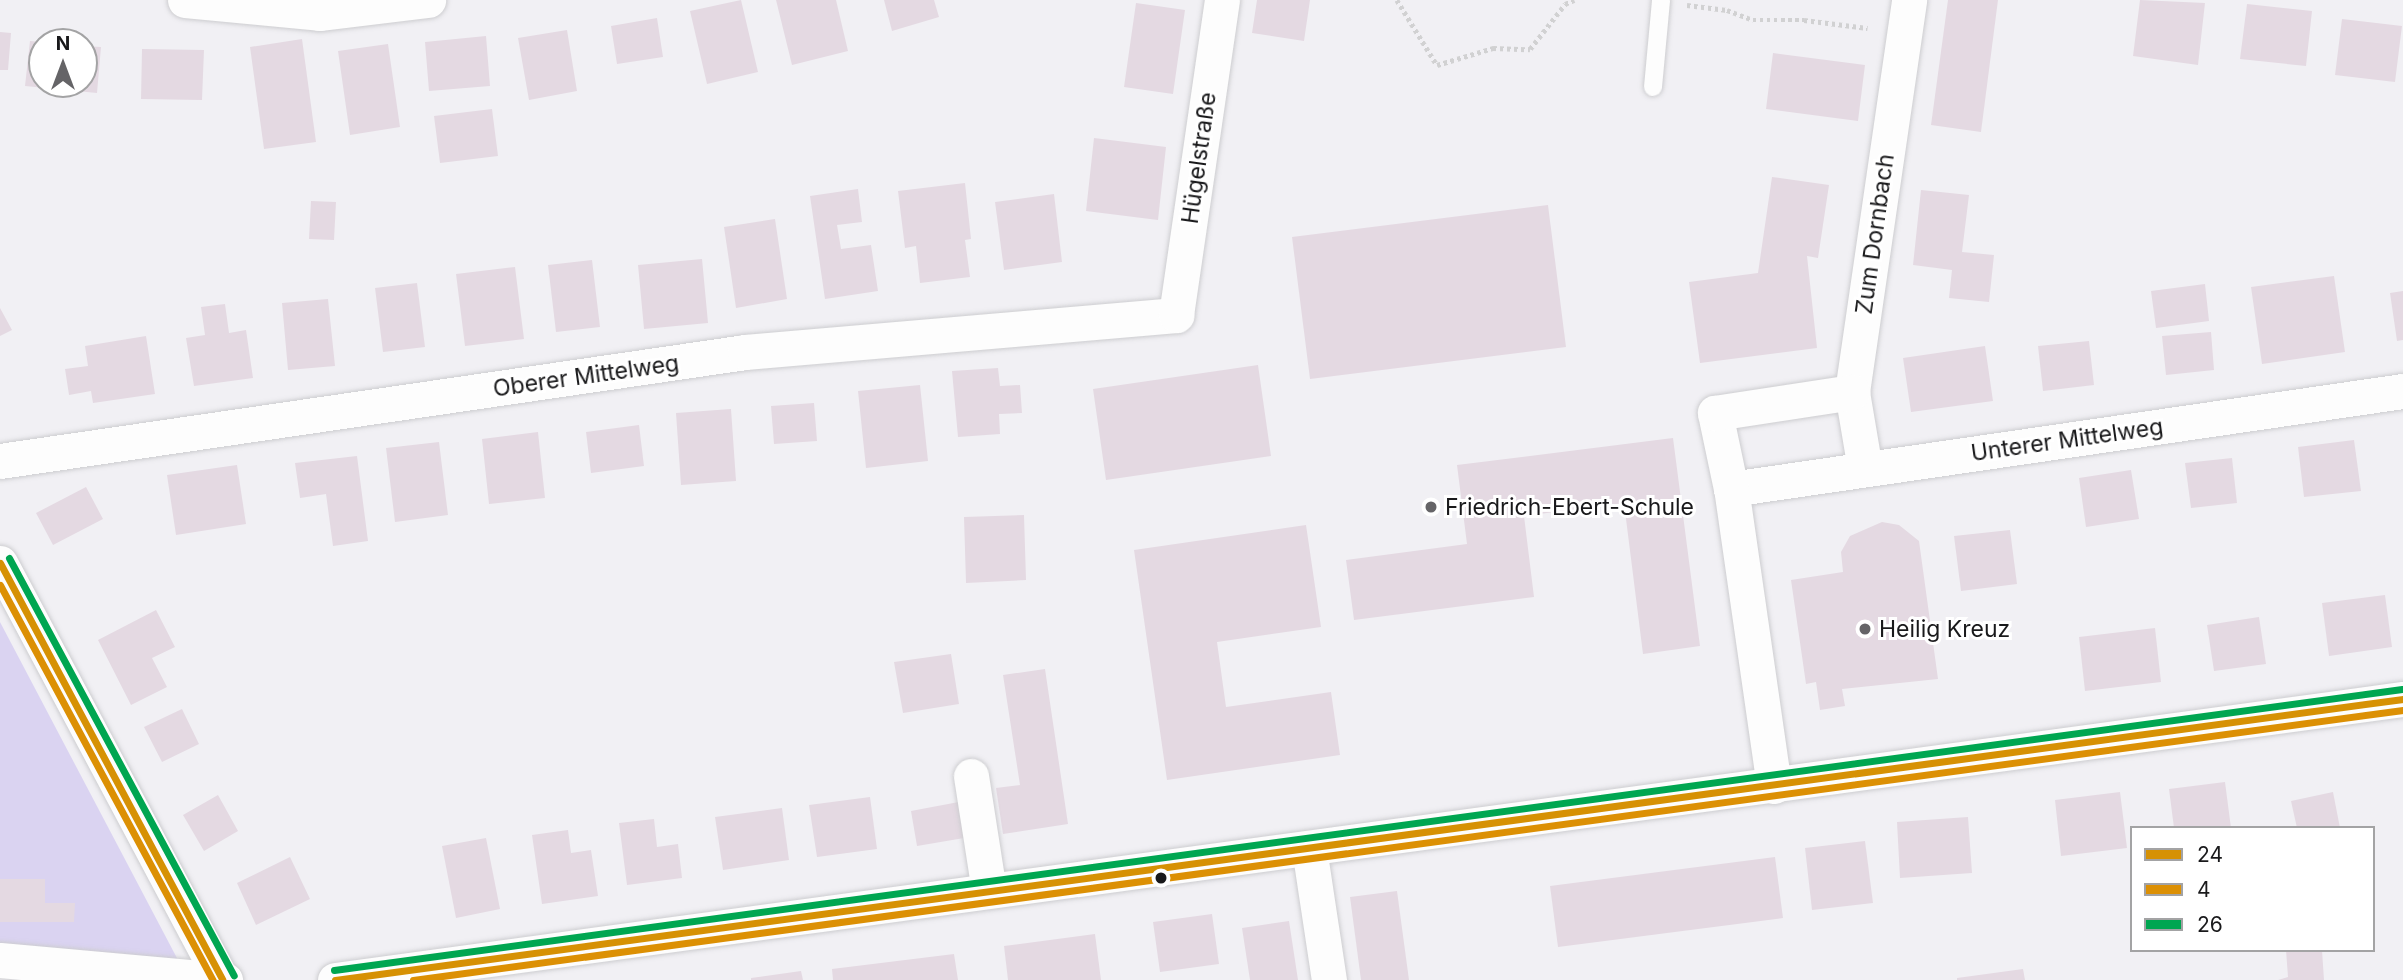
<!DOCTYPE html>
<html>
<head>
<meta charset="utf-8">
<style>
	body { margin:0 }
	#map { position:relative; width:2403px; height:980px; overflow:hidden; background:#f1f0f4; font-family:Inter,sans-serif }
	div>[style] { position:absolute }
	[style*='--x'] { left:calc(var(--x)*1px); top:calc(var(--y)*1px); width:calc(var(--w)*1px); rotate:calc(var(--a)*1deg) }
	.green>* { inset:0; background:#dad3f1 }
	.building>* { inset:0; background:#e4d9e2 }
	.path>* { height:4.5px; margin-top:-2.25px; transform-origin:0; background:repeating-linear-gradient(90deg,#d1d1d2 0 3.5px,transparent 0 7px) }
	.roads { filter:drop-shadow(0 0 2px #cdcdd0) drop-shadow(0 0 2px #cdcdd0) }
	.lane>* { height:18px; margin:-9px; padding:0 9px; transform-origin:9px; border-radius:9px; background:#fdfdfd }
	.street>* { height:35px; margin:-17.5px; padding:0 17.5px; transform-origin:17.5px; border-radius:17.5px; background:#fdfdfd }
	.bus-1>* { height:7px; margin:-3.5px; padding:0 3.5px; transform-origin:3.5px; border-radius:3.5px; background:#d69104 }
	.bus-2>* { height:7px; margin:-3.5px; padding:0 3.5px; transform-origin:3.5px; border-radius:3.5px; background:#dc9004 }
	.bus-3>* { height:7px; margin:-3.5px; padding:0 3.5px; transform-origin:3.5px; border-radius:3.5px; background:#00a651 }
	.dots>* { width:19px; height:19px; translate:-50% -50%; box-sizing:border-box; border:4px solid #fff; border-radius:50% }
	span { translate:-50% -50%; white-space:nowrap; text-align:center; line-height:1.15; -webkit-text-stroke:6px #fff; paint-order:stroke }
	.street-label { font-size:23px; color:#19191b }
	.poi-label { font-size:23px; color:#19191b }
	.left { translate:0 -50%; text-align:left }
	.legend { position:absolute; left:2130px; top:826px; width:245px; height:126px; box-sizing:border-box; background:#fff; border:2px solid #a3a3a4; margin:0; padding:9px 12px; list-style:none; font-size:21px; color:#19191b }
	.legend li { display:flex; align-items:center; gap:14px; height:35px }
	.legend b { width:35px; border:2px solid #a3a3a4 }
	.north { position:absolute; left:28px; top:28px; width:70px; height:70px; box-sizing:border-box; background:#fff; border:2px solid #a3a3a4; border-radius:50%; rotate:0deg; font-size:19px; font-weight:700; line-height:28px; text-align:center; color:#19191b }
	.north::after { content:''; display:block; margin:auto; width:24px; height:32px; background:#656467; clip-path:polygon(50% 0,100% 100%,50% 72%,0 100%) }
</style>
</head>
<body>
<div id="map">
	<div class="green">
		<div style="clip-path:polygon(0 622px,188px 979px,0 959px)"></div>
	</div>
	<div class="building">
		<div style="clip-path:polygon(741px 0,758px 72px,707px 84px,690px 11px)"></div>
		<div style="clip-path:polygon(776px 0,836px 0,848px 51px,792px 65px)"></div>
		<div style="clip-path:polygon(884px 0,934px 0,939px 17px,892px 31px)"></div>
		<div style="clip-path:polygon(1257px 0,1310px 0,1304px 41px,1252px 33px)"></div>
		<div style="clip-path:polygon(1948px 0,1998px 0,1981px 132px,1931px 125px)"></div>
		<div style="clip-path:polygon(2140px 0,2205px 3px,2198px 65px,2133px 56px)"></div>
		<div style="clip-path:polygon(1136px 3px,1185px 10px,1173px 94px,1124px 87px)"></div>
		<div style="clip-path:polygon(2247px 4px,2312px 11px,2306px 66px,2240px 59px)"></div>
		<div style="clip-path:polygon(657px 18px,663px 57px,617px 64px,611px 26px)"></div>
		<div style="clip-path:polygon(2342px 19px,2402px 26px,2395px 82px,2335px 75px)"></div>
		<div style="clip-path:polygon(567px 30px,577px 91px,529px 100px,518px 38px)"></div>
		<div style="clip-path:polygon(0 32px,11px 33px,8px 70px,0 70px)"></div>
		<div style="clip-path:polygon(486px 36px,490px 86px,429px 91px,425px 42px)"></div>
		<div style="clip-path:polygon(302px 39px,316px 142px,264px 149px,250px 47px)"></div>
		<div style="clip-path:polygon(30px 41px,42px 42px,42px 84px,84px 84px,84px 46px,101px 47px,97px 93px,25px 86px)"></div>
		<div style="clip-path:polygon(388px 44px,400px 127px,350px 135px,338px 51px)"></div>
		<div style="clip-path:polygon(142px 49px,204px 50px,202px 100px,141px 99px)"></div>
		<div style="clip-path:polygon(1773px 53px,1865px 65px,1858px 121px,1766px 109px)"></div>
		<div style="clip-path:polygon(492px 109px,498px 156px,440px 163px,434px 116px)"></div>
		<div style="clip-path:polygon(1094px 138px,1166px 147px,1158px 220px,1086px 211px)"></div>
		<div style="clip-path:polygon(1772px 177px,1829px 185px,1818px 258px,1807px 256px,1817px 348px,1700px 363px,1689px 282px,1758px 273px)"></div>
		<div style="clip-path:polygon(965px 183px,971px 239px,965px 240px,970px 277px,920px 283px,916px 246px,905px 248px,898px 191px)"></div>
		<div style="clip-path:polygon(858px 189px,862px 222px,837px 225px,841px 249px,871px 245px,878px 291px,825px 299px,810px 196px)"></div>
		<div style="clip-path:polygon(1921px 190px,1969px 195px,1962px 252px,1994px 255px,1989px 302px,1949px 298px,1952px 270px,1913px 265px)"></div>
		<div style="clip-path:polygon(1054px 194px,1062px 262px,1004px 270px,995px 202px)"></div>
		<div style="clip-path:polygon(311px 201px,336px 202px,334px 240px,309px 239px)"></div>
		<div style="clip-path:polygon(1548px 205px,1566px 347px,1310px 379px,1292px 237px)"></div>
		<div style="clip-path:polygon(775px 219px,787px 299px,736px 308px,724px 227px)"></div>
		<div style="clip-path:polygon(702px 259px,708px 323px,644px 329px,638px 265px)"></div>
		<div style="clip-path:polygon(592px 260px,600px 327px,556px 332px,548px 265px)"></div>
		<div style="clip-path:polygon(515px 267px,524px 339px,465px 346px,456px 274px)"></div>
		<div style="clip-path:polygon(2334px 276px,2345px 352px,2262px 364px,2251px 287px)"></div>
		<div style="clip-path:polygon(417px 283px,425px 347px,383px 352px,375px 288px)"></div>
		<div style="clip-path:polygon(2205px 284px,2209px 321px,2156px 328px,2151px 291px)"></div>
		<div style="clip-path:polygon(2403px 291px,2403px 340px,2397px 341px,2390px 293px)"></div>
		<div style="clip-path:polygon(328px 299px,335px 366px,288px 370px,282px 303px)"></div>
		<div style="clip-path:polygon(225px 304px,229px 333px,246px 330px,253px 378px,194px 386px,186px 338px,205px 335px,201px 307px)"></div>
		<div style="clip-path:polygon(0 308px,12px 330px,0 336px)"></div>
		<div style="clip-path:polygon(2211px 332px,2214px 370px,2166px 375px,2162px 336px)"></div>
		<div style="clip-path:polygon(146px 336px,155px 394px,93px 403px,91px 391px,69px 395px,65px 369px,88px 366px,85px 346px)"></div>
		<div style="clip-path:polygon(2089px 341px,2094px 385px,2043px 391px,2038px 346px)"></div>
		<div style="clip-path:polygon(1985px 346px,1993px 401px,1911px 412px,1903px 358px)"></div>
		<div style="clip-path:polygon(1258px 365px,1271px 456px,1106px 480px,1093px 389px)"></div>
		<div style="clip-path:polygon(998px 368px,1000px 386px,1020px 385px,1022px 413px,999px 414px,1000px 434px,958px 437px,952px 371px)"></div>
		<div style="clip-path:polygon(920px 385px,928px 461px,866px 468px,858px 391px)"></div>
		<div style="clip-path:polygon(814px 403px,817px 441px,774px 444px,771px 406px)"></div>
		<div style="clip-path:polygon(731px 409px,736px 481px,681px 485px,676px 413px)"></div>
		<div style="clip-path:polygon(639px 425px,644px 466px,591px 473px,586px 432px)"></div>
		<div style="clip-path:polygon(538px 432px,545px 498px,489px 504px,482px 439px)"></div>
		<div style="clip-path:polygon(1673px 438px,1700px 646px,1643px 654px,1624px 503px,1524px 516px,1534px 597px,1354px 620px,1346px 560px,1467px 544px,1457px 465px)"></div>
		<div style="clip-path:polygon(2354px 440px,2361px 491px,2304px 497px,2298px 447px)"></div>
		<div style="clip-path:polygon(439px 442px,448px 515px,395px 522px,386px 448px)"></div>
		<div style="clip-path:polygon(357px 456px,368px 541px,333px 546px,326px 494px,300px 498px,295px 463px)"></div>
		<div style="clip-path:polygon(2232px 458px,2237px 503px,2191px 508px,2185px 463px)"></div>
		<div style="clip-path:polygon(237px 465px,246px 524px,176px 535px,167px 475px)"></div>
		<div style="clip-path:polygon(2131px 470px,2139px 519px,2086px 527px,2079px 478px)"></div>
		<div style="clip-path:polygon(86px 487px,103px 519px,53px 545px,36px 513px)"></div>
		<div style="clip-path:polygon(1024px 515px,1026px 580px,966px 583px,964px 517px)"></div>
		<div style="clip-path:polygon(1882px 522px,1899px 525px,1919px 541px,1938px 679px,1842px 689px,1845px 706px,1820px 710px,1816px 682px,1806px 684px,1791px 580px,1843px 572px,1841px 552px,1850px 536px)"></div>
		<div style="clip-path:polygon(1306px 525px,1321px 627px,1217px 642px,1226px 707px,1331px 692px,1340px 755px,1167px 780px,1134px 550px)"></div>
		<div style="clip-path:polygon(2010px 530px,2017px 584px,1961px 591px,1954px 536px)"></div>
		<div style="clip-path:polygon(2385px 595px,2392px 647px,2329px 656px,2322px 603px)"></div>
		<div style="clip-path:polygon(156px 610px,175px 647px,152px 658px,167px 687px,131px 705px,98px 640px)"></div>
		<div style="clip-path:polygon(2259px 617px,2266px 664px,2214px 671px,2207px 625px)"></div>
		<div style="clip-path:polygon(2155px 628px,2161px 682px,2085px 691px,2079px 637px)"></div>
		<div style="clip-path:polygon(951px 654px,959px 704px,903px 713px,894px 662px)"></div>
		<div style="clip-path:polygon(1045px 669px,1068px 824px,1003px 834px,996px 788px,1020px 785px,1003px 675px)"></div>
		<div style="clip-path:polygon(182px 709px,199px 744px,162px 762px,144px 727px)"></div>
		<div style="clip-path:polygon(2225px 782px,2231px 828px,2174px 828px,2169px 789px)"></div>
		<div style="clip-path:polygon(2120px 792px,2127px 848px,2061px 856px,2055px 800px)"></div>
		<div style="clip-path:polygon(2333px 792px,2340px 828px,2297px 828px,2291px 801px)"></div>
		<div style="clip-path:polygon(218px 795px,238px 831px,204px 851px,183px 815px)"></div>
		<div style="clip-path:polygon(870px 797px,877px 849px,817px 857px,809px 805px)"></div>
		<div style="clip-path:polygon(964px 801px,970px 837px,917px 846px,911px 811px)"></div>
		<div style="clip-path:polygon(782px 808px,789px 860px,723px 870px,715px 817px)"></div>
		<div style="clip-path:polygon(1968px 817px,1972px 873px,1900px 878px,1897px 822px)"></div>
		<div style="clip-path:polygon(654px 819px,657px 847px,678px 844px,682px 878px,627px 885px,619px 823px)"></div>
		<div style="clip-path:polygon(568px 830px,571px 853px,591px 850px,598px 896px,542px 904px,532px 835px)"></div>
		<div style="clip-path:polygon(486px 838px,500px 909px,456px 918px,442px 846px)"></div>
		<div style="clip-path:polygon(1865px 841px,1873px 903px,1812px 910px,1805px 848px)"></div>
		<div style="clip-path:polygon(290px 857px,310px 899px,256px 925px,237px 883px)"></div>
		<div style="clip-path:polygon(1775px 857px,1783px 918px,1558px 947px,1550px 886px)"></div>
		<div style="clip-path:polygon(0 879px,45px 879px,45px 903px,75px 903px,74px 922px,0 922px)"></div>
		<div style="clip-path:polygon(1397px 891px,1409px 980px,1361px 980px,1350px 897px)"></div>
		<div style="clip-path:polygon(1212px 914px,1219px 964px,1160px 972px,1153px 922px)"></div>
		<div style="clip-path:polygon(1289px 921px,1298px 980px,1250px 980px,1242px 928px)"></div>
		<div style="clip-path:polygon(1095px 934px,1101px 980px,1008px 980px,1004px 946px)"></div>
		<div style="clip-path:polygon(2286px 950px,2322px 950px,2324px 980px,2278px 980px,2288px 977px)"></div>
		<div style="clip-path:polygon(954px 954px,958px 980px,833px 980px,832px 969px)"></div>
		<div style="clip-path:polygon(2023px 969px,2025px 980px,1957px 980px,1957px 978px)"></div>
		<div style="clip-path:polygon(801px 971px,803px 980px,751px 980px,751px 978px)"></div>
	</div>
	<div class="path">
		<div style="--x:1397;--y:0;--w:76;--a:58.4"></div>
		<div style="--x:1437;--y:65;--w:59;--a:-16.9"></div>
		<div style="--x:1493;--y:48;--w:37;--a:2"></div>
		<div style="--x:1530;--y:49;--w:57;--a:-52.1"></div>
		<div style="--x:1565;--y:4;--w:10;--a:-24"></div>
		<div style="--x:1687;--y:5;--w:40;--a:7.1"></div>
		<div style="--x:1727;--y:10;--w:28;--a:21"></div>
		<div style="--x:1753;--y:20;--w:51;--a:0"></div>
		<div style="--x:1804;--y:20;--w:64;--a:7.1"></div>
	</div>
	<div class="roads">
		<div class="lane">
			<div style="--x:1653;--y:87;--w:87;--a:-84.7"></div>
		</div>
		<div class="street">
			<div style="--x:185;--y:0;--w:135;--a:5.5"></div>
			<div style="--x:319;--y:13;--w:110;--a:-6.8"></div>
			<div style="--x:0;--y:461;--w:753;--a:-8.32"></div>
			<div style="--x:745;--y:352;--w:433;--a:-4.9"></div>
			<div style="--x:1176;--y:315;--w:318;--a:-81.7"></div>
			<div style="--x:1865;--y:469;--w:78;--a:-99.6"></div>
			<div style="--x:1852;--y:392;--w:396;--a:-81.7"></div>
			<div style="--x:1731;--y:489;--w:679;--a:-8.3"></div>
			<div style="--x:0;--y:563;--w:472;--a:62"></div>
			<div style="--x:971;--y:776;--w:116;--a:81.1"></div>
			<div style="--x:1774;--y:786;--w:300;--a:-98.2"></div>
			<div style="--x:1731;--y:489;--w:78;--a:-101.9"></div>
			<div style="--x:1715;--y:413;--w:139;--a:-8.7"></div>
			<div style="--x:1309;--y:848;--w:134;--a:81.4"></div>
			<div style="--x:0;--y:960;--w:226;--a:5.1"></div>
			<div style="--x:335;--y:980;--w:2087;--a:-7.74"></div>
		</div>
	</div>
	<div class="bus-1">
		<div style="--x:0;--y:563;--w:472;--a:61.9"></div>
		<div style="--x:335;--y:980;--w:2087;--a:-7.74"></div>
	</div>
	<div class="bus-2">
		<div style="--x:0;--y:585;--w:449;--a:61.7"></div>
		<div style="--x:413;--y:980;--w:2008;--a:-7.73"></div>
	</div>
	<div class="bus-3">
		<div style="--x:9;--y:558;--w:474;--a:61.7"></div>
		<div style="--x:334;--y:970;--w:2087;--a:-7.74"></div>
	</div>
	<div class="dots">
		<div style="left:1431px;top:507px;background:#656467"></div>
		<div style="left:1865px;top:629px;background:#656467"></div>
		<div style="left:1161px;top:878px;background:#19191b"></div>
	</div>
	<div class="street-label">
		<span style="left:1199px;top:158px;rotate:-82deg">Hügelstraße</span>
		<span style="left:1875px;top:234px;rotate:-82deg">Zum Dornbach</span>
		<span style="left:586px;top:376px;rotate:-8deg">Oberer Mittelweg</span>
		<span style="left:2067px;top:440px;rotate:-8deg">Unterer Mittelweg</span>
	</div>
	<div class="poi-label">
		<span class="left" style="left:1445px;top:507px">Friedrich-Ebert-Schule</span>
		<span class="left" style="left:1879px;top:629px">Heilig Kreuz</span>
	</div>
	<ul class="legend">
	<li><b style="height:9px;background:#d69104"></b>24</li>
	<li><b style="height:9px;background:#dc9004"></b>4</li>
	<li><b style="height:9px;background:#00a651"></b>26</li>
	</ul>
	<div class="north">N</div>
</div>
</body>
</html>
